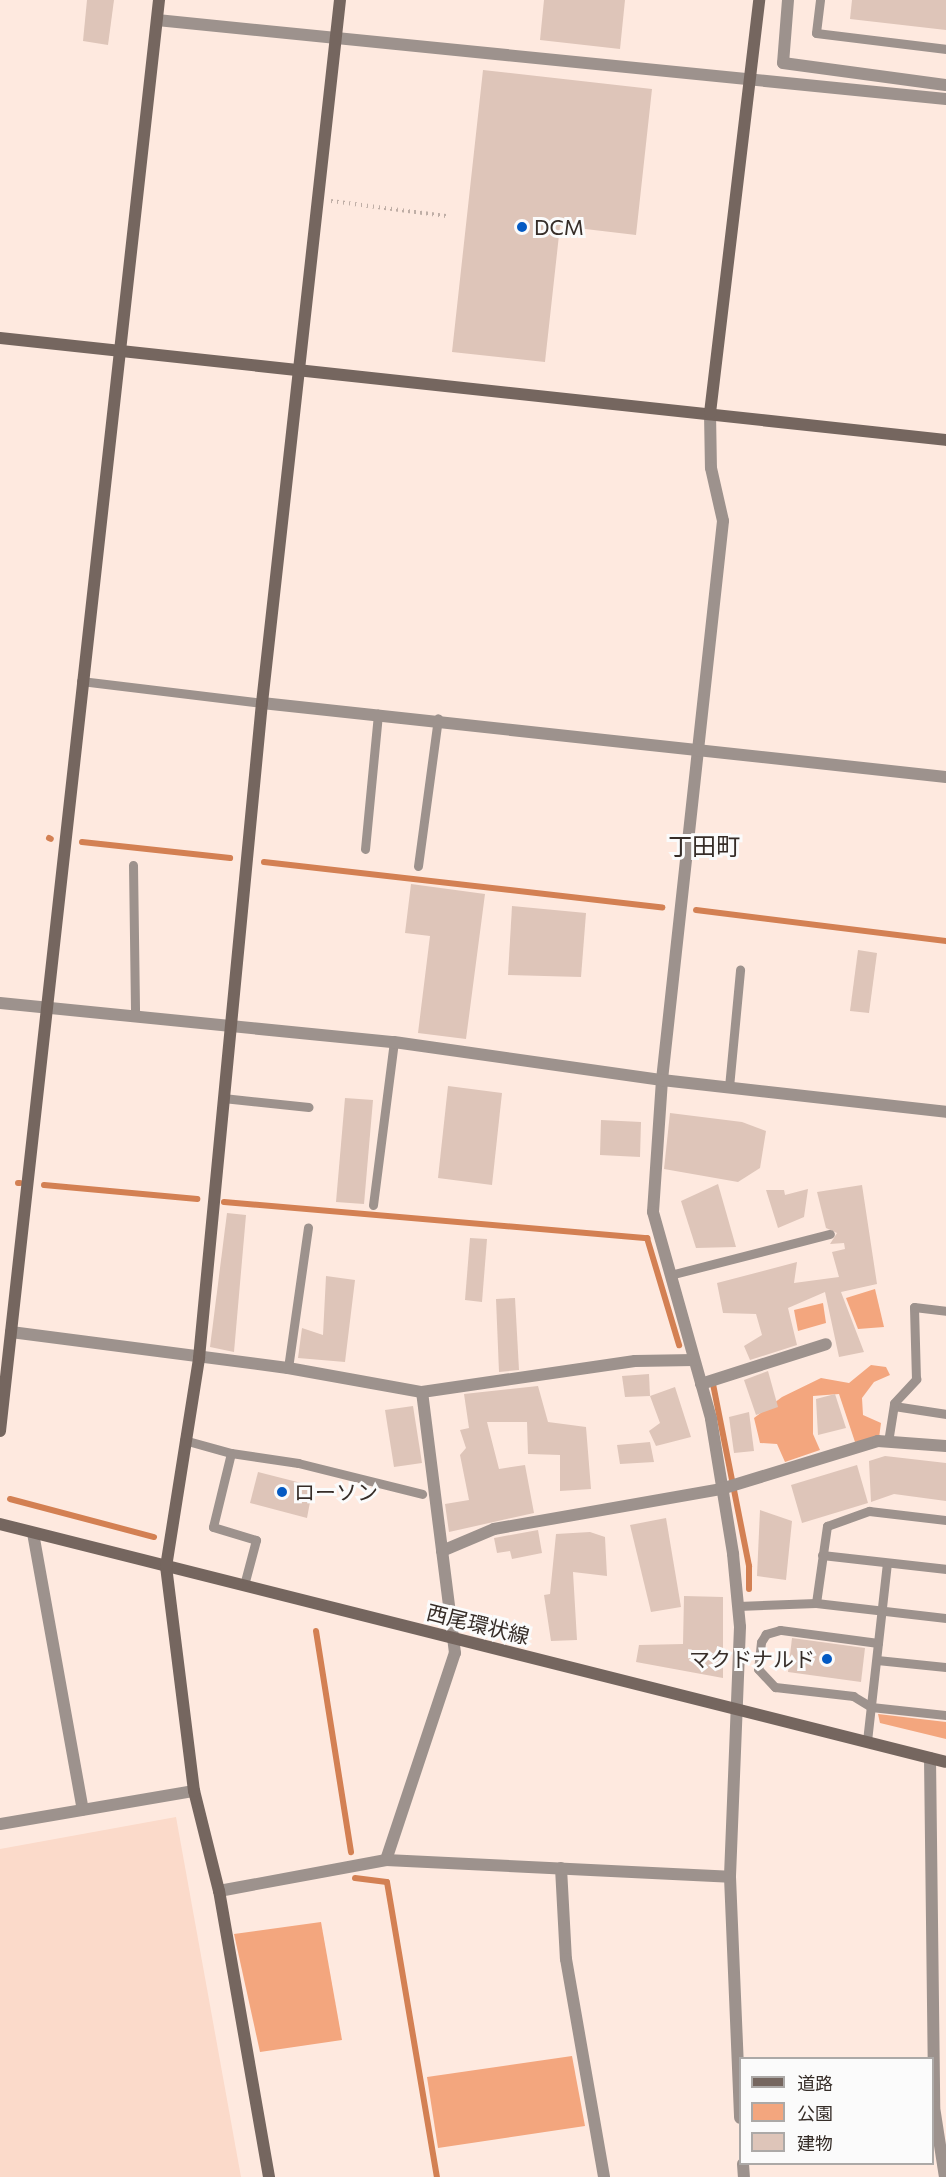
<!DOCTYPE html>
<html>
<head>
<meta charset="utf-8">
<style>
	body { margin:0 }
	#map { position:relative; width:946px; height:2177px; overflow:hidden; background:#fee9df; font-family:Commissioner,"Noto Sans JP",sans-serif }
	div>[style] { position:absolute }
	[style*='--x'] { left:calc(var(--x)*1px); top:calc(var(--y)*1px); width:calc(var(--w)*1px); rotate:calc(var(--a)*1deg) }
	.built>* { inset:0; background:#fbdaca }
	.green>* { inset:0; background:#f3a67e }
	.stream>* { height:6px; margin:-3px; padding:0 3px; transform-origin:3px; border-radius:3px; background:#d38053 }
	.building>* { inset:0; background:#dec5b9 }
	.path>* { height:4px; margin-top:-2px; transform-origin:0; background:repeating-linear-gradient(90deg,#bfaea6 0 1.5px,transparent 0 6px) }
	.lane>* { height:9px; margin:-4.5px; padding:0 4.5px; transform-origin:4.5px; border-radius:4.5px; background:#9d928d }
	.street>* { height:12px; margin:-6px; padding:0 6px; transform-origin:6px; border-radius:6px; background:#9d928d }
	.secondary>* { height:12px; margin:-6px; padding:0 6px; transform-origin:6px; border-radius:6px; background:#75665f }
	.dots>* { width:16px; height:16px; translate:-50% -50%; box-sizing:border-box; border:3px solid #fbfbfb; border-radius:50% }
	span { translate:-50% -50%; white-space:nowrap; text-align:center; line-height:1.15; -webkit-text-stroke:6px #fbfbfb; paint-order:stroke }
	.poi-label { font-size:21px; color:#362d28 }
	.left { translate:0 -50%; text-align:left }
	.right { translate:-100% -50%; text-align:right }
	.street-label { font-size:21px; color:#362d28 }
	.quarter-label { font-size:24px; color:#362d28 }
	.legend { position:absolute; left:739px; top:2057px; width:195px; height:108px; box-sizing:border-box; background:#fbfbfb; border:2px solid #aca9a7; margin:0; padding:8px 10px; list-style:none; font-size:18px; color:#362d28 }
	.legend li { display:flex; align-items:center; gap:12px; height:30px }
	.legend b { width:30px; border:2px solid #aca9a7 }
</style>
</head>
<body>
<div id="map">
	<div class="built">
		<div style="clip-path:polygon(176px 1817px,241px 2177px,0 2177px,0 1849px)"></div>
	</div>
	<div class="green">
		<div style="clip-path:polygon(875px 1289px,884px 1327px,858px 1329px,846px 1298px)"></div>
		<div style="clip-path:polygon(823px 1303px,826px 1323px,798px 1331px,794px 1310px)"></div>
		<div style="clip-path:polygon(871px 1365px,886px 1367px,890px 1375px,874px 1382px,862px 1398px,863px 1415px,881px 1423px,879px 1438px,855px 1442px,839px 1394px,813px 1396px,813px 1434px,820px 1450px,785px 1462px,777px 1444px,760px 1443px,754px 1418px,782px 1397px,821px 1378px,849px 1383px)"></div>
		<div style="clip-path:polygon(878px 1714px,946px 1722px,946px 1739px,880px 1723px)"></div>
		<div style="clip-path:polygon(321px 1922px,342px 2040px,260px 2052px,234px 1934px)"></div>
		<div style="clip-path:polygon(572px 2056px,585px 2126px,438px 2148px,427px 2077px)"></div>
	</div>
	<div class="stream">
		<div style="--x:49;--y:838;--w:2;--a:27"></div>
		<div style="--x:82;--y:842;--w:149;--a:6.2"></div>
		<div style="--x:264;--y:862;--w:401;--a:6.5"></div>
		<div style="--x:696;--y:910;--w:252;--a:7.1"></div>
		<div style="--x:18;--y:1183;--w:2;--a:0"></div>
		<div style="--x:44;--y:1185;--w:154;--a:5.2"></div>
		<div style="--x:224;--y:1202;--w:425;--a:4.9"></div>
		<div style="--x:647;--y:1238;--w:112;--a:73.3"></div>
		<div style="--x:713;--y:1384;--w:186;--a:78.8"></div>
		<div style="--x:749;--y:1566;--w:23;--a:90"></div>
		<div style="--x:10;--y:1499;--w:149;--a:14.8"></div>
		<div style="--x:316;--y:1631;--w:224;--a:81"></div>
		<div style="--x:355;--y:1878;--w:32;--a:7"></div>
		<div style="--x:387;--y:1882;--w:299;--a:80.4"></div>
	</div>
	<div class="building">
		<div style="clip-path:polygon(87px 0,114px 0,108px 45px,83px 41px)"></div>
		<div style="clip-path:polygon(544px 0,625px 0,620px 49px,540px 40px)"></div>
		<div style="clip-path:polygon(852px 0,946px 0,946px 30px,850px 19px)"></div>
		<div style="clip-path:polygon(483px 70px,652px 89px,636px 235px,560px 226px,545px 362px,452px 352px)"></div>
		<div style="clip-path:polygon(411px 884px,485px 894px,466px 1039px,418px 1033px,430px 936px,405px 933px)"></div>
		<div style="clip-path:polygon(512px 906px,586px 913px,581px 977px,508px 975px)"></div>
		<div style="clip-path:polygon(858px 950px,877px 953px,869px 1013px,850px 1011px)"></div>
		<div style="clip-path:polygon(448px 1086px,502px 1093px,492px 1185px,438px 1178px)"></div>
		<div style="clip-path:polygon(345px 1098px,373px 1100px,364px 1204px,336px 1202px)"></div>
		<div style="clip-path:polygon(670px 1113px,742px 1122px,766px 1131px,760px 1168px,738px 1182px,664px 1169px)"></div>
		<div style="clip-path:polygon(601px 1120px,641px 1122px,640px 1157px,600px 1155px)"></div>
		<div style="clip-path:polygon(718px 1184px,736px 1247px,696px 1248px,681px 1201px)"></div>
		<div style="clip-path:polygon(862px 1185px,877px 1284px,841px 1292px,864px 1352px,839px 1357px,825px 1292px,788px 1308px,797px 1345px,750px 1360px,744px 1346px,762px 1335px,756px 1314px,723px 1313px,717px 1283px,797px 1262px,794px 1283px,839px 1277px,832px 1252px,845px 1249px,844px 1243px,830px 1244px,837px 1233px,826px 1228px,817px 1192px)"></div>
		<div style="clip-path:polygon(808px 1189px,804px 1217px,778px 1228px,766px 1190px,784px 1190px,785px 1195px)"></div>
		<div style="clip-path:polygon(227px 1213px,246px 1215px,234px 1352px,210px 1347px)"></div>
		<div style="clip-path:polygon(470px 1238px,487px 1239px,482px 1302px,465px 1300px)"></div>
		<div style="clip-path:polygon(326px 1276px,355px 1280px,345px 1362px,298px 1358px,302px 1328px,323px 1335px)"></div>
		<div style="clip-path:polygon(515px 1298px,519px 1370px,499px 1372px,496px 1299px)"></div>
		<div style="clip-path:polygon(768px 1371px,778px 1407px,756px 1415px,744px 1380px)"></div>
		<div style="clip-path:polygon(649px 1374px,650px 1396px,625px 1397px,622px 1376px)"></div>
		<div style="clip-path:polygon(538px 1386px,548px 1422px,586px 1427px,591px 1489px,560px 1491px,560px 1455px,528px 1454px,527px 1422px,487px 1422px,499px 1469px,525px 1465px,534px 1513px,449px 1532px,445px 1504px,469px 1500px,460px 1455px,466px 1448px,460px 1430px,469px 1428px,464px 1394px)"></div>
		<div style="clip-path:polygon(675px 1387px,691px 1437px,656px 1446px,649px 1431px,660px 1423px,650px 1396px)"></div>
		<div style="clip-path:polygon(835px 1394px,846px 1428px,818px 1435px,816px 1399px)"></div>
		<div style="clip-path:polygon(413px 1406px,422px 1463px,394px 1467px,385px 1410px)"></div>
		<div style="clip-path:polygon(749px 1412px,754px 1451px,734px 1453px,729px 1417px)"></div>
		<div style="clip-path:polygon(650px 1442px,654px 1462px,620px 1464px,617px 1445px)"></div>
		<div style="clip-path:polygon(885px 1456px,946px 1463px,946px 1501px,894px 1494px,871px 1502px,869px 1461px)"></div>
		<div style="clip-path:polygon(857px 1465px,868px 1503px,802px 1523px,791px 1485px)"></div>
		<div style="clip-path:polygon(258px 1472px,313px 1486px,307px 1518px,250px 1503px)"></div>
		<div style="clip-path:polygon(760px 1510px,792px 1521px,786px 1580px,757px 1576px)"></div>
		<div style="clip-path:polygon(666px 1518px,681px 1607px,651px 1612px,630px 1525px)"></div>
		<div style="clip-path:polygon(538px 1530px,542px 1553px,512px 1559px,510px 1551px,497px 1553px,494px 1538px)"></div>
		<div style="clip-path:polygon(590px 1532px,605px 1537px,607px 1576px,573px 1572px,577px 1640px,551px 1641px,544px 1595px,550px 1594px,556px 1534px)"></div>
		<div style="clip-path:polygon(684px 1596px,723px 1597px,723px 1678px,636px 1662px,639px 1645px,683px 1644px)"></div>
		<div style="clip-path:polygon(792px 1638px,865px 1648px,861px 1682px,788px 1672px)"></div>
	</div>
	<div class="path">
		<div style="--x:331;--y:201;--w:116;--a:7.4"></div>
	</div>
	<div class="lane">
		<div style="--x:820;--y:0;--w:33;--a:97"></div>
		<div style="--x:816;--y:33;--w:131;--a:7"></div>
		<div style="--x:81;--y:681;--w:182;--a:6.9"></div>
		<div style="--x:365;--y:849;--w:136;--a:-84.5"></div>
		<div style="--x:133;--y:865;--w:151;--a:89.2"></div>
		<div style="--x:418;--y:866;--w:149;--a:-82.3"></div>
		<div style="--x:729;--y:1087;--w:118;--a:-84.6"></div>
		<div style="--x:223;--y:1098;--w:86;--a:6"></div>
		<div style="--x:373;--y:1205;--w:164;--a:-82.7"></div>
		<div style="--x:670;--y:1275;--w:165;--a:-14.4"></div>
		<div style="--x:288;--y:1368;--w:142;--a:-81.9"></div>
		<div style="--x:894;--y:1406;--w:53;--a:8.7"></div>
		<div style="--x:184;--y:1440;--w:49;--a:15.5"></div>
		<div style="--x:231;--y:1453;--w:76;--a:103.7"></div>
		<div style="--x:213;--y:1527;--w:45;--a:16.8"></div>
		<div style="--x:256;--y:1540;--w:47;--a:104.9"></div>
		<div style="--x:888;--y:1442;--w:39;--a:-81"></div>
		<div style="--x:894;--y:1403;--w:33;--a:-47"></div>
		<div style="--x:916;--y:1379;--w:72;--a:-91.6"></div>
		<div style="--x:914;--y:1307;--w:32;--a:7"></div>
		<div style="--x:231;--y:1453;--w:68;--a:8.5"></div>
		<div style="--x:298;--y:1463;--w:128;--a:14"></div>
		<div style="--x:822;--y:1555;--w:125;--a:6.4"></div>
		<div style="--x:816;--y:1603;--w:131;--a:6.6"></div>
		<div style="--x:738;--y:1606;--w:78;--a:-2.2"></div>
		<div style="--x:816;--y:1603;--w:78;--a:-81.9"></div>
		<div style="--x:827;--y:1526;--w:45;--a:-19.7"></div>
		<div style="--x:869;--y:1511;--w:78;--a:6.7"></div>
		<div style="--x:878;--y:1643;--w:99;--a:-172.4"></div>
		<div style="--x:780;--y:1630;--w:15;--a:164"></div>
		<div style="--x:766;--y:1634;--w:9;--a:122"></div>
		<div style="--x:761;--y:1642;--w:27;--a:96"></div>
		<div style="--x:758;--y:1669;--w:25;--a:47"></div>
		<div style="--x:775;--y:1687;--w:79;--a:6.6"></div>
		<div style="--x:853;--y:1696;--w:21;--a:31"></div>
		<div style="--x:871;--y:1707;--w:75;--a:6.1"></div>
		<div style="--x:877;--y:1660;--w:69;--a:5.8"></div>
		<div style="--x:867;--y:1741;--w:179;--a:-83.6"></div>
	</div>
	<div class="street">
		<div style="--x:788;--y:0;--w:63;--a:94.5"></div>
		<div style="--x:783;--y:63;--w:164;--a:7.7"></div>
		<div style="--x:157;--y:20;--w:793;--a:5.72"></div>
		<div style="--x:710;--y:413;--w:55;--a:89"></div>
		<div style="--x:711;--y:468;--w:54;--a:77.2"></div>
		<div style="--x:723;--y:521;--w:562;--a:96.23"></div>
		<div style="--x:662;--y:1080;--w:132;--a:93.9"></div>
		<div style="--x:653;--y:1212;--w:215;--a:74.3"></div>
		<div style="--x:711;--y:1419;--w:137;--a:80.7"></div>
		<div style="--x:733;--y:1554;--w:73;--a:84.5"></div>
		<div style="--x:740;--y:1627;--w:250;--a:92.3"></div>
		<div style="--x:730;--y:1877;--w:241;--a:87.6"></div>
		<div style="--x:262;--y:703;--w:688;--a:6.17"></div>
		<div style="--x:0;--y:1003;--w:396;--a:5.7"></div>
		<div style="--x:394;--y:1042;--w:271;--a:8.1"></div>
		<div style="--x:662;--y:1080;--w:286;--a:6.4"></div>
		<div style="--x:11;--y:1332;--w:279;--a:7.4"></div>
		<div style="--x:288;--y:1368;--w:136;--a:10.2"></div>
		<div style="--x:422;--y:1392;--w:215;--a:-8.3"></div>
		<div style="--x:635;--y:1361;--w:59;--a:-1"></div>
		<div style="--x:701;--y:1384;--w:131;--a:-17.7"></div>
		<div style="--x:33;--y:1533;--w:281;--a:79.8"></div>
		<div style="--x:442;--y:1551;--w:56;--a:-22.9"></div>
		<div style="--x:494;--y:1529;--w:230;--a:-10"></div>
		<div style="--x:721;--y:1489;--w:164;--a:-17"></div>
		<div style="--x:878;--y:1441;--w:68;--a:4.2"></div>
		<div style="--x:930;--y:1758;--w:349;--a:89.3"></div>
		<div style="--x:934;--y:2107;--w:71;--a:81.1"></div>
		<div style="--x:0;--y:1824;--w:197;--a:-9.7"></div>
		<div style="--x:386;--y:1860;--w:218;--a:-71.6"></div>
		<div style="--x:455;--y:1653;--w:263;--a:-97.2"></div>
		<div style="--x:561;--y:1868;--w:91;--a:86.9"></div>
		<div style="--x:566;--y:1959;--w:221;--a:80.1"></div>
		<div style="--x:219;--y:1891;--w:170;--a:-10.5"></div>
		<div style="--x:386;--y:1860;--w:344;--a:2.8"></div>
		<div style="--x:743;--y:2164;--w:13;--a:86"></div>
	</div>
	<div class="secondary">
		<div style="--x:0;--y:338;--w:951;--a:6.15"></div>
		<div style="--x:710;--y:413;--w:416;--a:-83.2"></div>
		<div style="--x:0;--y:1431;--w:1440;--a:-83.66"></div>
		<div style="--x:0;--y:1524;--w:975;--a:14.12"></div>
		<div style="--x:269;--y:2177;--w:290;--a:-99.9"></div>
		<div style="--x:219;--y:1891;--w:103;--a:-104"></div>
		<div style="--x:194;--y:1791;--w:226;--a:-97.1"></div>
		<div style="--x:166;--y:1567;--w:212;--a:-81"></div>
		<div style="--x:199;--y:1358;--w:658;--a:-84.51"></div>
		<div style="--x:262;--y:703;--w:707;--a:-83.67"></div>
	</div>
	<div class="dots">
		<div style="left:522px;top:227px;background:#045ac3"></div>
		<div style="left:282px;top:1492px;background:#045ac3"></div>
		<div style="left:827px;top:1659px;background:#045ac3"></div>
	</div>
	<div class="poi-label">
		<span class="left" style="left:534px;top:227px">DCM</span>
		<span class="left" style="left:294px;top:1492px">ローソン</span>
		<span class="right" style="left:815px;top:1659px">マクドナルド</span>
	</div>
	<div class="street-label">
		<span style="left:478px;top:1624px;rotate:14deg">西尾環状線</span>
	</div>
	<div class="quarter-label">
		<span style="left:704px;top:846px">丁田町</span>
	</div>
	<ul class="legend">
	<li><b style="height:8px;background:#75665f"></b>道路</li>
	<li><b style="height:16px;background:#f3a67e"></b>公園</li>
	<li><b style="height:16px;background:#dec5b9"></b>建物</li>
	</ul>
</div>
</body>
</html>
